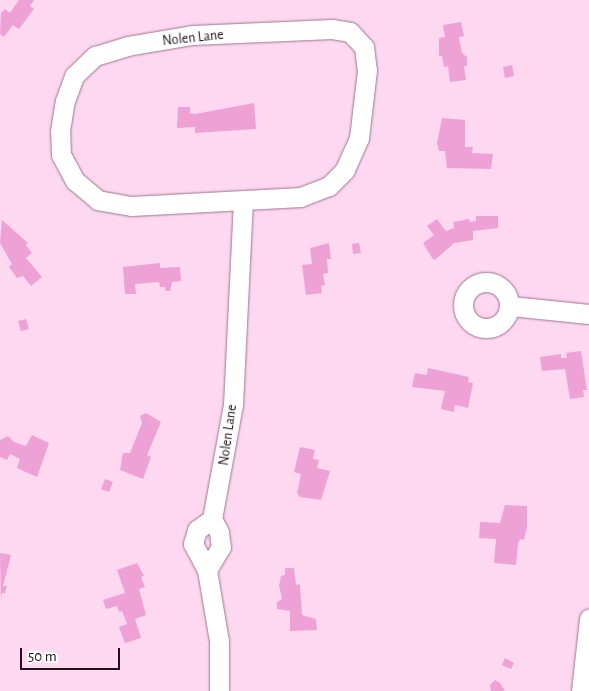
<!DOCTYPE html>
<html>
<head>
<meta charset="utf-8">
<style>
	body { margin:0 }
	#map { position:relative; width:589px; height:691px; overflow:hidden; background:#fdd8f0; font-family:"Alegreya Sans",sans-serif }
	div>[style] { position:absolute }
	[style*='--x'] { left:calc(var(--x)*1px); top:calc(var(--y)*1px); width:calc(var(--w)*1px); rotate:calc(var(--a)*1deg) }
	.building>* { inset:0; background:#eea1d5 }
	.roads { filter:drop-shadow(0 0 1px #9e7590) drop-shadow(0 0 1px #9e7590) }
	.minor>* { height:19px; margin:-9.5px; padding:0 9.5px; transform-origin:9.5px; border-radius:9.5px; background:#fff }
	.minor>.ring { margin:-9.5px; padding:0; box-sizing:content-box; background:none; border:19px solid #fff; border-radius:50% }
	span { translate:-50% -50%; white-space:nowrap; text-align:center; line-height:1.15; -webkit-text-stroke:4.5px #fff; paint-order:stroke }
	.street-label { font-size:14px; color:#1f101a }
	.scale { position:absolute; left:20px; top:648px; width:100px; height:22px; box-sizing:border-box; border:2px solid #1f101a; border-top:0; padding-left:6px; font-size:15px; line-height:18px; white-space:nowrap; color:#1f101a; -webkit-text-stroke:4px #fff; paint-order:stroke }
</style>
</head>
<body>
<div id="map">
	<div class="building">
		<div style="clip-path:polygon(19px 0,34px 0,30px 6px,34px 9px,19px 29px,13px 25px,4px 37px,0 34px,1px 13px,5px 9px,10px 13px)"></div>
		<div style="clip-path:polygon(461px 22px,464px 36px,459px 37px,462px 53px,467px 57px,467px 66px,464px 66px,466px 80px,450px 82px,448px 66px,444px 67px,442px 56px,439px 56px,439px 38px,445px 37px,443px 25px)"></div>
		<div style="clip-path:polygon(512px 65px,514px 76px,505px 78px,503px 67px)"></div>
		<div style="clip-path:polygon(254px 103px,256px 129px,195px 133px,195px 127px,177px 128px,178px 107px,190px 107px,190px 113px,195px 114px)"></div>
		<div style="clip-path:polygon(442px 118px,465px 120px,465px 147px,473px 147px,472px 153px,493px 154px,491px 169px,447px 168px,445px 151px,439px 151px,437px 143px)"></div>
		<div style="clip-path:polygon(476px 216px,498px 216px,498px 228px,473px 231px,473px 240px,454px 243px,435px 260px,432px 258px,423px 243px,434px 235px,427px 226px,437px 219px,446px 231px,454px 228px,453px 222px,469px 219px,470px 222px,476px 221px)"></div>
		<div style="clip-path:polygon(2px 220px,28px 243px,26px 245px,32px 253px,26px 258px,42px 277px,31px 286px,23px 276px,17px 278px,9px 267px,12px 264px,0 243px)"></div>
		<div style="clip-path:polygon(329px 243px,331px 259px,327px 259px,328px 273px,323px 274px,325px 285px,321px 286px,322px 293px,306px 295px,302px 265px,312px 264px,310px 248px)"></div>
		<div style="clip-path:polygon(359px 243px,361px 253px,353px 254px,352px 244px)"></div>
		<div style="clip-path:polygon(160px 263px,160px 268px,180px 267px,181px 281px,172px 282px,170px 291px,166px 291px,165px 287px,160px 287px,159px 282px,135px 284px,136px 294px,125px 294px,123px 267px)"></div>
		<div style="clip-path:polygon(26px 319px,29px 329px,21px 331px,18px 321px)"></div>
		<div style="clip-path:polygon(581px 351px,587px 390px,583px 390px,584px 397px,570px 399px,565px 369px,542px 371px,540px 357px,561px 354px,561px 358px,567px 358px,566px 353px)"></div>
		<div style="clip-path:polygon(428px 368px,469px 377px,468px 382px,473px 383px,468px 408px,455px 405px,454px 412px,441px 409px,445px 391px,412px 387px,415px 373px,427px 375px)"></div>
		<div style="clip-path:polygon(146px 413px,161px 422px,147px 455px,151px 457px,143px 479px,120px 470px,123px 453px,130px 453px,142px 423px,140px 416px)"></div>
		<div style="clip-path:polygon(32px 435px,49px 443px,37px 477px,17px 468px,20px 459px,10px 454px,7px 460px,0 457px,0 440px,8px 436px,14px 442px,26px 446px)"></div>
		<div style="clip-path:polygon(300px 447px,315px 450px,313px 459px,319px 460px,317px 468px,330px 471px,321px 500px,300px 497px,297px 493px,301px 474px,294px 472px)"></div>
		<div style="clip-path:polygon(105px 479px,113px 482px,109px 492px,101px 489px)"></div>
		<div style="clip-path:polygon(505px 505px,527px 506px,527px 526px,524px 540px,520px 539px,518px 544px,516px 565px,494px 563px,496px 539px,479px 538px,480px 522px,500px 523px)"></div>
		<div style="clip-path:polygon(0 553px,11px 555px,3px 586px,7px 586px,5px 593px,2px 593px,1px 599px)"></div>
		<div style="clip-path:polygon(137px 563px,144px 576px,141px 577px,145px 587px,139px 589px,146px 615px,135px 619px,141px 638px,125px 643px,119px 627px,127px 624px,122px 611px,119px 612px,117px 606px,106px 609px,103px 600px,125px 593px,117px 570px)"></div>
		<div style="clip-path:polygon(285px 568px,294px 568px,296px 585px,300px 584px,302px 615px,316px 619px,317px 630px,290px 631px,290px 611px,277px 609px,277px 602px,282px 599px,279px 585px,281px 576px,285px 575px)"></div>
		<div style="clip-path:polygon(505px 658px,514px 663px,511px 669px,502px 665px)"></div>
		<div style="clip-path:polygon(495px 680px,500px 683px,505px 691px,491px 691px,490px 685px)"></div>
	</div>
	<div class="roads">
		<div class="minor">
			<div style="--x:332;--y:29;--w:18;--a:9"></div>
			<div style="--x:350;--y:32;--w:21;--a:47"></div>
			<div style="--x:364;--y:47;--w:23;--a:83"></div>
			<div style="--x:367;--y:70;--w:68;--a:96.7"></div>
			<div style="--x:359;--y:138;--w:35;--a:114"></div>
			<div style="--x:345;--y:170;--w:23;--a:135"></div>
			<div style="--x:329;--y:186;--w:30;--a:159"></div>
			<div style="--x:301;--y:197;--w:170;--a:177"></div>
			<div style="--x:131;--y:206;--w:34;--a:-170"></div>
			<div style="--x:98;--y:200;--w:30;--a:-140"></div>
			<div style="--x:75;--y:181;--w:30;--a:-118"></div>
			<div style="--x:61;--y:155;--w:24;--a:-92"></div>
			<div style="--x:60;--y:131;--w:30;--a:-81"></div>
			<div style="--x:65;--y:101;--w:27;--a:-70"></div>
			<div style="--x:74;--y:76;--w:29;--a:-44"></div>
			<div style="--x:95;--y:56;--w:34;--a:-17"></div>
			<div style="--x:127;--y:46;--w:66;--a:-9.6"></div>
			<div style="--x:192;--y:35;--w:140;--a:-2.5"></div>
			<div class="ring" style="left:463px;top:282px;width:27px;height:27px"></div>
			<div style="--x:511;--y:306;--w:78;--a:5.9"></div>
			<div style="--x:207;--y:570;--w:27;--a:-59"></div>
			<div style="--x:221;--y:547;--w:15;--a:-98"></div>
			<div style="--x:219;--y:532;--w:15;--a:-118"></div>
			<div style="--x:219;--y:691;--w:50;--a:-90"></div>
			<div style="--x:219;--y:641;--w:72;--a:-99.6"></div>
			<div style="--x:207;--y:570;--w:30;--a:-118"></div>
			<div style="--x:193;--y:544;--w:15;--a:-74"></div>
			<div style="--x:197;--y:530;--w:19;--a:-36"></div>
			<div style="--x:212;--y:519;--w:116;--a:-79.6"></div>
			<div style="--x:233;--y:405;--w:204;--a:-87.2"></div>
			<div style="--x:581;--y:691;--w:73;--a:-83.7"></div>
		</div>
	</div>
	<div class="street-label">
		<span style="left:193px;top:38px;rotate:-6deg">Nolen Lane</span>
		<span style="left:228px;top:435px;rotate:-82deg">Nolen Lane</span>
	</div>
	<div class="scale">50 m</div>
</div>
</body>
</html>
